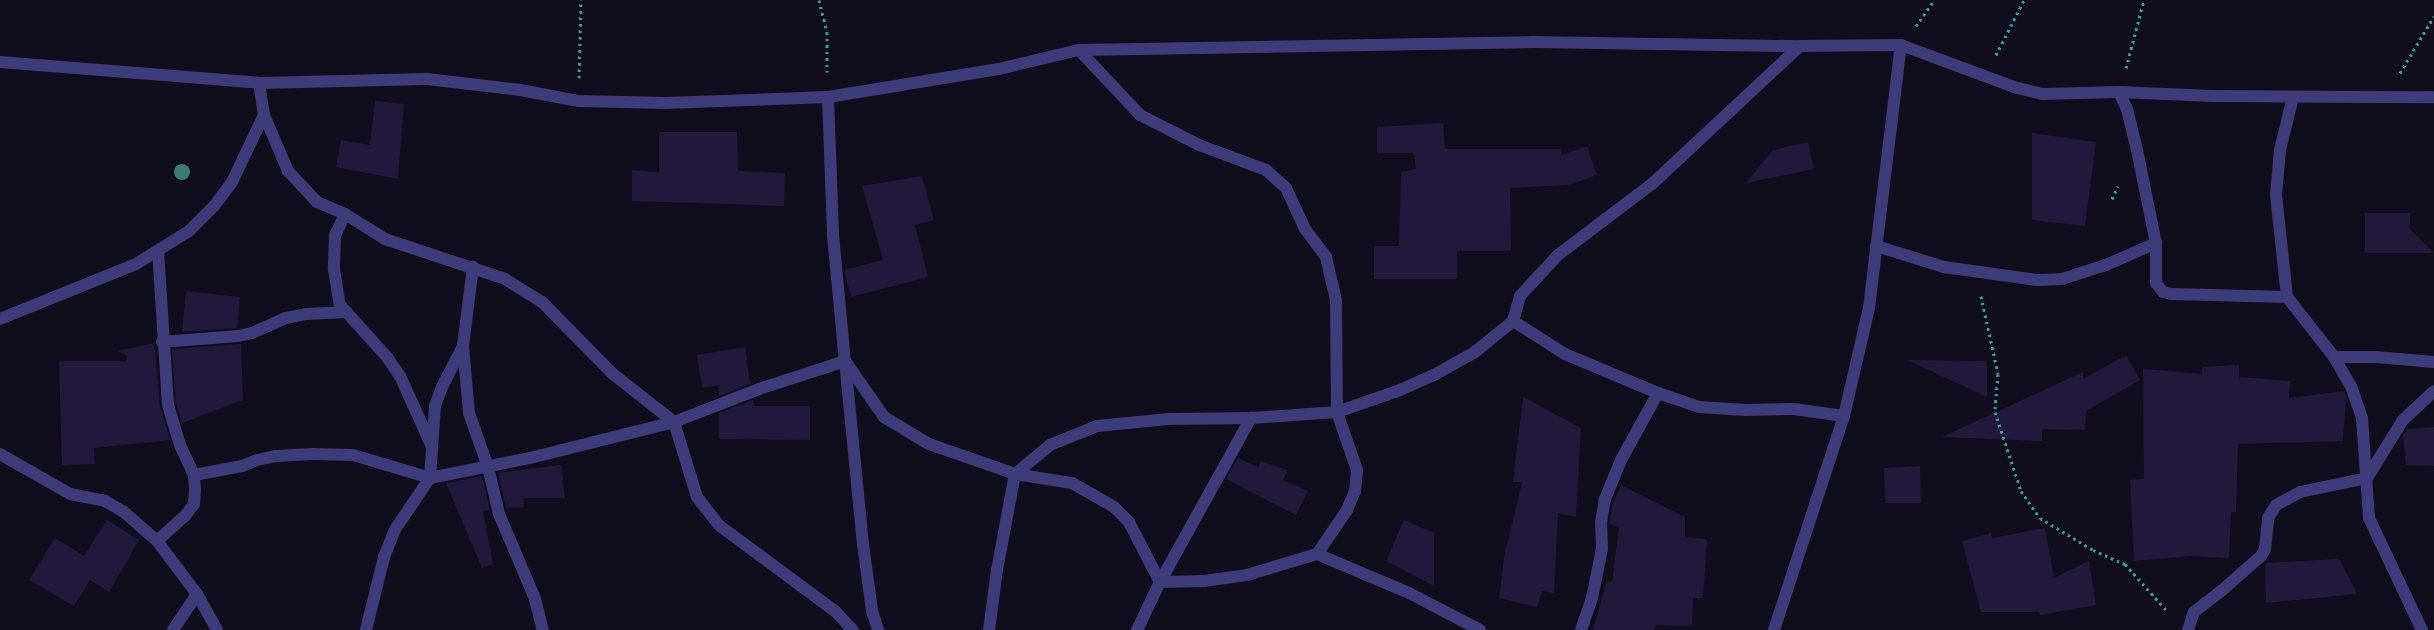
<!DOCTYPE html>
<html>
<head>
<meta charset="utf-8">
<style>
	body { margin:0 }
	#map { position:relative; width:2434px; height:630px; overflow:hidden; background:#100d1d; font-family:Montserrat,sans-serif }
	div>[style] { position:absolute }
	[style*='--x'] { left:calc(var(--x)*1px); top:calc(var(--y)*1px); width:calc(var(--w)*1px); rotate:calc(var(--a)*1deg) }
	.building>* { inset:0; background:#211a3d }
	.path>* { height:3px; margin-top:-1.5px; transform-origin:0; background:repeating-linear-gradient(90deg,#35a7a1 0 2.5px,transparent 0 6.5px) }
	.minor>* { height:12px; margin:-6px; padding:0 6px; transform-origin:6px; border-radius:6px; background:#3d3b79 }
	.trees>* { width:16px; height:16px; margin:-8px; border-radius:50%; background:#3b7c72 }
	span { translate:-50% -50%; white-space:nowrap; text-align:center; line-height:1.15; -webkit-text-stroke:5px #100d1d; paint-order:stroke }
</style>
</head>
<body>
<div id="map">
	<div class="building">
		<div style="clip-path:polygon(375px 101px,404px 104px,398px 179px,336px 167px,341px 140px,370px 145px)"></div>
		<div style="clip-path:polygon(1443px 123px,1445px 149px,1560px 149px,1562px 155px,1587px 146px,1597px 175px,1568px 185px,1510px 188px,1511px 251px,1457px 251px,1457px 279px,1374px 279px,1374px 246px,1399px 246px,1401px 172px,1416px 169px,1414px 153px,1377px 153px,1377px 127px)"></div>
		<div style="clip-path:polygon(659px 132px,737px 132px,738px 171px,785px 173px,784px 206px,632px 201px,632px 170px,659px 172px)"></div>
		<div style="clip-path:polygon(2032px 133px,2096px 142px,2085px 226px,2032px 220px)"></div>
		<div style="clip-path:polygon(1808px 142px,1814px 169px,1746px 183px,1773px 150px)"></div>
		<div style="clip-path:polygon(922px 176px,934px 220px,915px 225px,928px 277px,851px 297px,844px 270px,883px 260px,862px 186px)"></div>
		<div style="clip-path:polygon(2365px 213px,2410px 213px,2410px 229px,2434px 253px,2365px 253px)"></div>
		<div style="clip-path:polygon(186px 291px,240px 297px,237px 328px,182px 332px)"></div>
		<div style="clip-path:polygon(154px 343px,160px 406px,170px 440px,94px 448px,95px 464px,62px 465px,59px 361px,127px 361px,126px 356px,118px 351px)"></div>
		<div style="clip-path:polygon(241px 344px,243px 400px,182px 423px,176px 404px,172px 349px)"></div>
		<div style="clip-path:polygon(745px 347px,750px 384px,719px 396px,719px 385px,702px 388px,697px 355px)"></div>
		<div style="clip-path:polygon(2126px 355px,2140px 380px,2086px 411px,2085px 430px,2042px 429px,2042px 441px,1942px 437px,2083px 372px,2083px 379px)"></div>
		<div style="clip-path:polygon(1907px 360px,1987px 361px,1987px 397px)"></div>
		<div style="clip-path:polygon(2239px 365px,2239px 377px,2290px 381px,2289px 398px,2344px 391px,2346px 396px,2343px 441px,2238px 444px,2236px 512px,2231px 512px,2229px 558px,2192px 556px,2134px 561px,2130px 480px,2144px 479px,2143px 369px,2202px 374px,2202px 367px)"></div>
		<div style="clip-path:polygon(1523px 397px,1581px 428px,1576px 517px,1558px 513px,1554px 593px,1542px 591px,1537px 607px,1499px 598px,1506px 544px,1507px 545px,1522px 482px,1513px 482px)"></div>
		<div style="clip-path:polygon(753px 400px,754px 406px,810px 406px,810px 440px,719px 439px,719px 413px)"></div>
		<div style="clip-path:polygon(2434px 427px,2434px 466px,2406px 465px,2403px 436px,2407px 429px)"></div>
		<div style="clip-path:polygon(1238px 458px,1258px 467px,1261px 461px,1288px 470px,1283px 480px,1308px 491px,1296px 515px,1226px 479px)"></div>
		<div style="clip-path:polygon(561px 465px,565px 498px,523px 498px,524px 507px,506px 508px,498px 473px)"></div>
		<div style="clip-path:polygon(1920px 466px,1921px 503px,1885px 503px,1884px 468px)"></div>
		<div style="clip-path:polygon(482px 476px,490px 510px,483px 511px,493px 564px,482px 568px,446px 483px)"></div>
		<div style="clip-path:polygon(1621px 485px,1685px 517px,1685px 537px,1707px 539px,1703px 598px,1693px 598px,1692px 626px,1655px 625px,1654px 630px,1593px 630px,1607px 581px,1612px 582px,1619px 527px,1609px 524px,1613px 503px)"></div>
		<div style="clip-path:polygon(107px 520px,139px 540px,109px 592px,90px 580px,74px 606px,29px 580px,55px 538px,84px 556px)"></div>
		<div style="clip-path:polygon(1404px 520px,1434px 533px,1434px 586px,1386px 561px)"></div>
		<div style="clip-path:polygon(2045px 528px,2054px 578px,2089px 561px,2096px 605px,2040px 615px,2039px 612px,1981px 612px,1962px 541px,1991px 533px,1992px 538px)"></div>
		<div style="clip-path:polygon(2339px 559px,2357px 594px,2266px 603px,2265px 563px)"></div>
	</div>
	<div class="path">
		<div style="--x:819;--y:0;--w:33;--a:76"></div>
		<div style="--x:827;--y:32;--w:40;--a:90"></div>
		<div style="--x:1916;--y:26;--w:32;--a:-55"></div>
		<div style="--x:1996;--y:55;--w:62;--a:-63"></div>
		<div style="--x:2126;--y:68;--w:70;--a:-75.2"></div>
		<div style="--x:2400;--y:73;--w:66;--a:-59.2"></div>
		<div style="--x:579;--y:78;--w:78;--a:-88.5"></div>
		<div style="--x:2112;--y:199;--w:14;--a:-65"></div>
		<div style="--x:1981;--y:296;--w:80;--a:77.7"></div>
		<div style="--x:1998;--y:374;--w:38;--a:95"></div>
		<div style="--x:1995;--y:412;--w:83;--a:71.8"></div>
		<div style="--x:2021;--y:491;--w:33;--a:55"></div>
		<div style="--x:2040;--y:518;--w:62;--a:31.1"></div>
		<div style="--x:2093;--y:550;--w:35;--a:24"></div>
		<div style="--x:2125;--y:564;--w:64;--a:48.1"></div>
	</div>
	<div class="minor">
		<div style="--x:1079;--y:50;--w:89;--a:46.8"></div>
		<div style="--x:1140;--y:115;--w:66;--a:27"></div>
		<div style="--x:1199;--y:145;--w:72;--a:20.5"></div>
		<div style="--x:1266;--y:170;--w:27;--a:42"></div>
		<div style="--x:1286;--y:188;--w:45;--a:65.1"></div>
		<div style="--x:1305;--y:229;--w:35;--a:53"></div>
		<div style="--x:1326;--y:257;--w:44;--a:76.9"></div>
		<div style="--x:1336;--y:300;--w:112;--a:89.5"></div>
		<div style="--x:1337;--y:412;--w:61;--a:71"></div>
		<div style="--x:1357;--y:470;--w:21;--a:95"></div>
		<div style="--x:1355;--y:491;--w:21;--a:113"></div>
		<div style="--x:1347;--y:510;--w:53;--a:124.3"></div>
		<div style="--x:0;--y:62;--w:260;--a:4.6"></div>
		<div style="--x:259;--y:83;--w:168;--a:-1.4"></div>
		<div style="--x:427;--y:79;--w:94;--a:6.7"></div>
		<div style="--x:520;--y:90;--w:60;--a:10.6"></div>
		<div style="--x:579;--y:101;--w:87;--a:1.3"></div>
		<div style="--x:666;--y:103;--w:162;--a:-2.1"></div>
		<div style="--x:828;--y:97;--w:173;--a:-9.3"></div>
		<div style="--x:999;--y:69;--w:82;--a:-13.4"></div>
		<div style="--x:1079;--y:50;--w:454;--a:-1"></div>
		<div style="--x:1533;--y:42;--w:267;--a:0.9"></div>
		<div style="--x:1800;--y:46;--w:101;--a:-0.6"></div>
		<div style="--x:1901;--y:45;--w:121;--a:20.4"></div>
		<div style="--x:2014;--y:87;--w:29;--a:14"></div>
		<div style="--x:2042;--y:94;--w:77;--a:-1.5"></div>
		<div style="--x:2119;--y:92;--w:93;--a:2.5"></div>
		<div style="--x:2212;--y:96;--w:222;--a:0.3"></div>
		<div style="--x:259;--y:83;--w:32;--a:81"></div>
		<div style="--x:264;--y:115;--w:61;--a:66.8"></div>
		<div style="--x:288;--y:171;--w:42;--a:46.9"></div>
		<div style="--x:317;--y:202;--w:30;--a:23"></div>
		<div style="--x:345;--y:214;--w:47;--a:32"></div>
		<div style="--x:385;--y:239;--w:126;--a:18.4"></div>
		<div style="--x:505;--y:279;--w:44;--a:31.9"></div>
		<div style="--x:542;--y:302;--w:101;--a:45.4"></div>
		<div style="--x:613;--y:374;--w:78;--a:38.2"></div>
		<div style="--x:674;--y:422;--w:78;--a:73"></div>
		<div style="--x:697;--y:497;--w:37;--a:52"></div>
		<div style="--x:720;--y:526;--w:143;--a:36.5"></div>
		<div style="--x:835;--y:611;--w:26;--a:47"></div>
		<div style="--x:2119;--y:92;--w:19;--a:65"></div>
		<div style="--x:2127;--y:109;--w:42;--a:76.3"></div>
		<div style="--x:2137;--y:150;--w:95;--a:78.5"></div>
		<div style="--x:2156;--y:243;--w:40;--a:90"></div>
		<div style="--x:2156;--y:283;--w:11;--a:52"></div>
		<div style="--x:2163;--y:292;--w:9;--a:13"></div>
		<div style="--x:2172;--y:294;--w:115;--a:1.5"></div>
		<div style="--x:828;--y:97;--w:138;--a:87.9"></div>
		<div style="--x:833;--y:235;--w:127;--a:84.6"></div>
		<div style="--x:845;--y:361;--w:68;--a:55.1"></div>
		<div style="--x:884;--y:417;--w:52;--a:31"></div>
		<div style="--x:929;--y:444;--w:91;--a:19.2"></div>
		<div style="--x:1015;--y:474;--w:58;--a:9"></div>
		<div style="--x:1072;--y:483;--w:48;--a:29.7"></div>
		<div style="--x:1114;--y:507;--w:21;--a:45"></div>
		<div style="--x:1129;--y:522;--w:68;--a:62.7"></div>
		<div style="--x:1160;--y:582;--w:44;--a:-1.3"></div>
		<div style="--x:1204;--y:581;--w:43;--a:-7.9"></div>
		<div style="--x:1247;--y:575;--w:73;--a:-16.7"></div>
		<div style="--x:1317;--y:554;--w:100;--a:23"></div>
		<div style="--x:1409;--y:593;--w:80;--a:27.5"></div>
		<div style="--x:2293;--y:97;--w:55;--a:103.8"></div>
		<div style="--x:2280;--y:150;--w:45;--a:95.1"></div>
		<div style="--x:2276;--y:195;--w:103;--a:83.8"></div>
		<div style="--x:2287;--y:297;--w:76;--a:51.9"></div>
		<div style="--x:2334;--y:357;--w:34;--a:60"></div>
		<div style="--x:2351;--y:386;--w:34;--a:71"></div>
		<div style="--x:2362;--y:418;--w:100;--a:86"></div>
		<div style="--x:2369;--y:518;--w:124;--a:64.7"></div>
		<div style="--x:345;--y:214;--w:23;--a:115"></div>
		<div style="--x:335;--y:235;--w:34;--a:92"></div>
		<div style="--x:334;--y:269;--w:36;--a:81"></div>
		<div style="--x:340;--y:305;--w:70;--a:47.9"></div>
		<div style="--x:387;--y:357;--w:23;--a:56"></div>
		<div style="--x:400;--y:376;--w:78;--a:65.7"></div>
		<div style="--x:1876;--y:246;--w:71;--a:17.2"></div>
		<div style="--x:1944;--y:267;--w:94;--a:8"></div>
		<div style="--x:2037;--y:280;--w:25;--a:-2"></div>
		<div style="--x:2062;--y:279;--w:46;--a:-17.7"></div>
		<div style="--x:2106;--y:265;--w:55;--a:-23.7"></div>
		<div style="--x:0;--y:319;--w:147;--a:-22"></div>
		<div style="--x:136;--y:264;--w:62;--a:-31.9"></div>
		<div style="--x:189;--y:231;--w:35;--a:-45"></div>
		<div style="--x:214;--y:206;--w:30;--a:-53"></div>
		<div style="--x:232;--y:182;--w:74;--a:-64.5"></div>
		<div style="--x:1513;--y:321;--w:62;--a:32.4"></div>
		<div style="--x:1565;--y:354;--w:101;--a:22.8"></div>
		<div style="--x:1658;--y:393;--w:43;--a:18.9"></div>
		<div style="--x:1699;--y:407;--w:47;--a:3.7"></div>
		<div style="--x:1746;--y:410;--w:48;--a:-1.2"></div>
		<div style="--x:1794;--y:409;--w:50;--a:8"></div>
		<div style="--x:162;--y:342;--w:76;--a:-4.5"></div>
		<div style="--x:238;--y:336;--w:14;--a:-12"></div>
		<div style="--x:252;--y:333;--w:37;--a:-24"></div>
		<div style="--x:286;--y:318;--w:20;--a:-11"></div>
		<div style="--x:306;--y:314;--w:41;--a:-2.8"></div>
		<div style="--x:463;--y:346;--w:67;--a:84.9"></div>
		<div style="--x:469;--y:413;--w:57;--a:70.6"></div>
		<div style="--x:488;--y:467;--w:48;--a:76.8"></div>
		<div style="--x:499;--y:514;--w:92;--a:67"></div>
		<div style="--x:535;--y:599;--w:32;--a:76"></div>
		<div style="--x:2334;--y:357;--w:42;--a:0"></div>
		<div style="--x:2376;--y:357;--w:58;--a:4.9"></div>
		<div style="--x:0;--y:454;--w:81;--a:29.7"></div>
		<div style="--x:70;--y:494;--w:36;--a:11"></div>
		<div style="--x:105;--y:501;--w:22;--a:30"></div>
		<div style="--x:124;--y:512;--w:44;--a:41.3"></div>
		<div style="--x:157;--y:541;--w:66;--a:53"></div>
		<div style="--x:197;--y:594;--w:41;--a:60.9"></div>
		<div style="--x:194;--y:475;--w:49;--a:-10.6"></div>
		<div style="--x:242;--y:466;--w:16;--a:-22"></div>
		<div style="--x:257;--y:460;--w:19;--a:-12"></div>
		<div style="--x:276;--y:456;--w:36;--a:-3"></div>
		<div style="--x:312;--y:454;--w:41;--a:1.4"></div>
		<div style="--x:353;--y:455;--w:80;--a:16.6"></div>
		<div style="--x:430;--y:478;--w:106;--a:-11.4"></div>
		<div style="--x:534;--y:457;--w:144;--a:-14"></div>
		<div style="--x:674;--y:422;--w:91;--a:-21.2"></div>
		<div style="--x:759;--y:389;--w:90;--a:-18"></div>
		<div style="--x:845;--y:361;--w:184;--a:84.4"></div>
		<div style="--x:863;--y:544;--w:68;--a:82.3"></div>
		<div style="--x:872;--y:611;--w:20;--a:72"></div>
		<div style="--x:157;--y:541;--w:38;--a:-42"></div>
		<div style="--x:185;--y:516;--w:15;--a:-53"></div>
		<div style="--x:194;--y:504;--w:14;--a:-86"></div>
		<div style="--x:195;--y:490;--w:15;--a:-94"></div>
		<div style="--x:194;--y:475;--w:33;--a:-115"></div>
		<div style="--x:180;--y:445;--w:42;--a:-106.7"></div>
		<div style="--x:168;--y:405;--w:153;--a:-93.7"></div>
		<div style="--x:173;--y:630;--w:43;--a:-56.3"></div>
		<div style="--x:366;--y:630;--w:75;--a:-76.1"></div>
		<div style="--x:384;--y:557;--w:31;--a:-68"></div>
		<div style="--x:396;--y:528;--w:60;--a:-55.8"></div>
		<div style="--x:430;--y:478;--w:72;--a:-86"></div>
		<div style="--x:435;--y:406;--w:20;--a:-70"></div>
		<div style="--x:442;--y:387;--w:46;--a:-62.9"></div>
		<div style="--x:463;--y:346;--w:80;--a:-82.8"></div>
		<div style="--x:989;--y:630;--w:61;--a:-82.4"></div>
		<div style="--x:997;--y:570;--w:98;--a:-79.4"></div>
		<div style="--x:1015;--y:474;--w:45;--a:-39.6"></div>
		<div style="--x:1050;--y:445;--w:51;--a:-22"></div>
		<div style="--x:1097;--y:426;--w:72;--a:-5.6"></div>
		<div style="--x:1169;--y:419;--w:82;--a:-0.7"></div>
		<div style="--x:1251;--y:418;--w:86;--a:-4"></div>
		<div style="--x:1337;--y:412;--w:67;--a:-19.2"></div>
		<div style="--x:1400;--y:390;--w:37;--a:-24"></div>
		<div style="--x:1434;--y:375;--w:47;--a:-29.3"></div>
		<div style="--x:1475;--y:352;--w:49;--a:-39.2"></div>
		<div style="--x:1513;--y:321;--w:26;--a:-74"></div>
		<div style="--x:1520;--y:296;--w:56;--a:-47.2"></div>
		<div style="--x:1558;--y:255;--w:118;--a:-37.1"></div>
		<div style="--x:1652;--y:184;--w:202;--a:-43"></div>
		<div style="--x:1137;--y:630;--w:53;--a:-64.4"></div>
		<div style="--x:1160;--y:582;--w:188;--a:-61"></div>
		<div style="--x:1581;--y:630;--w:34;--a:-71"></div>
		<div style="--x:1592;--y:598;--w:50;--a:-78.5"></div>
		<div style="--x:1602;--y:549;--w:26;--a:-92"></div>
		<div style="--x:1601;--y:523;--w:24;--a:-81"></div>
		<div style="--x:1605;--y:499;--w:42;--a:-67.7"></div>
		<div style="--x:1621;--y:460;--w:77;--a:-61.1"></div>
		<div style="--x:1774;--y:630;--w:225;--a:-71.9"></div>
		<div style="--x:1844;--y:416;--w:111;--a:-77"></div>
		<div style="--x:1869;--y:308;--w:265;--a:-83.1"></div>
		<div style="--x:2188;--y:630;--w:19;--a:-72"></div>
		<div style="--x:2194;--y:612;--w:33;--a:-38"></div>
		<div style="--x:2220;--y:592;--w:55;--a:-41.3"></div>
		<div style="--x:2261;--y:556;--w:8;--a:-60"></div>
		<div style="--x:2265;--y:549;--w:31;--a:-84"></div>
		<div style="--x:2268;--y:518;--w:15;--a:-58"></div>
		<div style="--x:2276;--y:505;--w:27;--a:-28"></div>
		<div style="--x:2300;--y:492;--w:68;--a:-11.8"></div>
		<div style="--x:2367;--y:478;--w:68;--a:-58.2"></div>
		<div style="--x:2403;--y:420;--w:42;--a:-43.1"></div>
	</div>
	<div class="trees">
		<div style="left:182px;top:172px"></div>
	</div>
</div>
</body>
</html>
